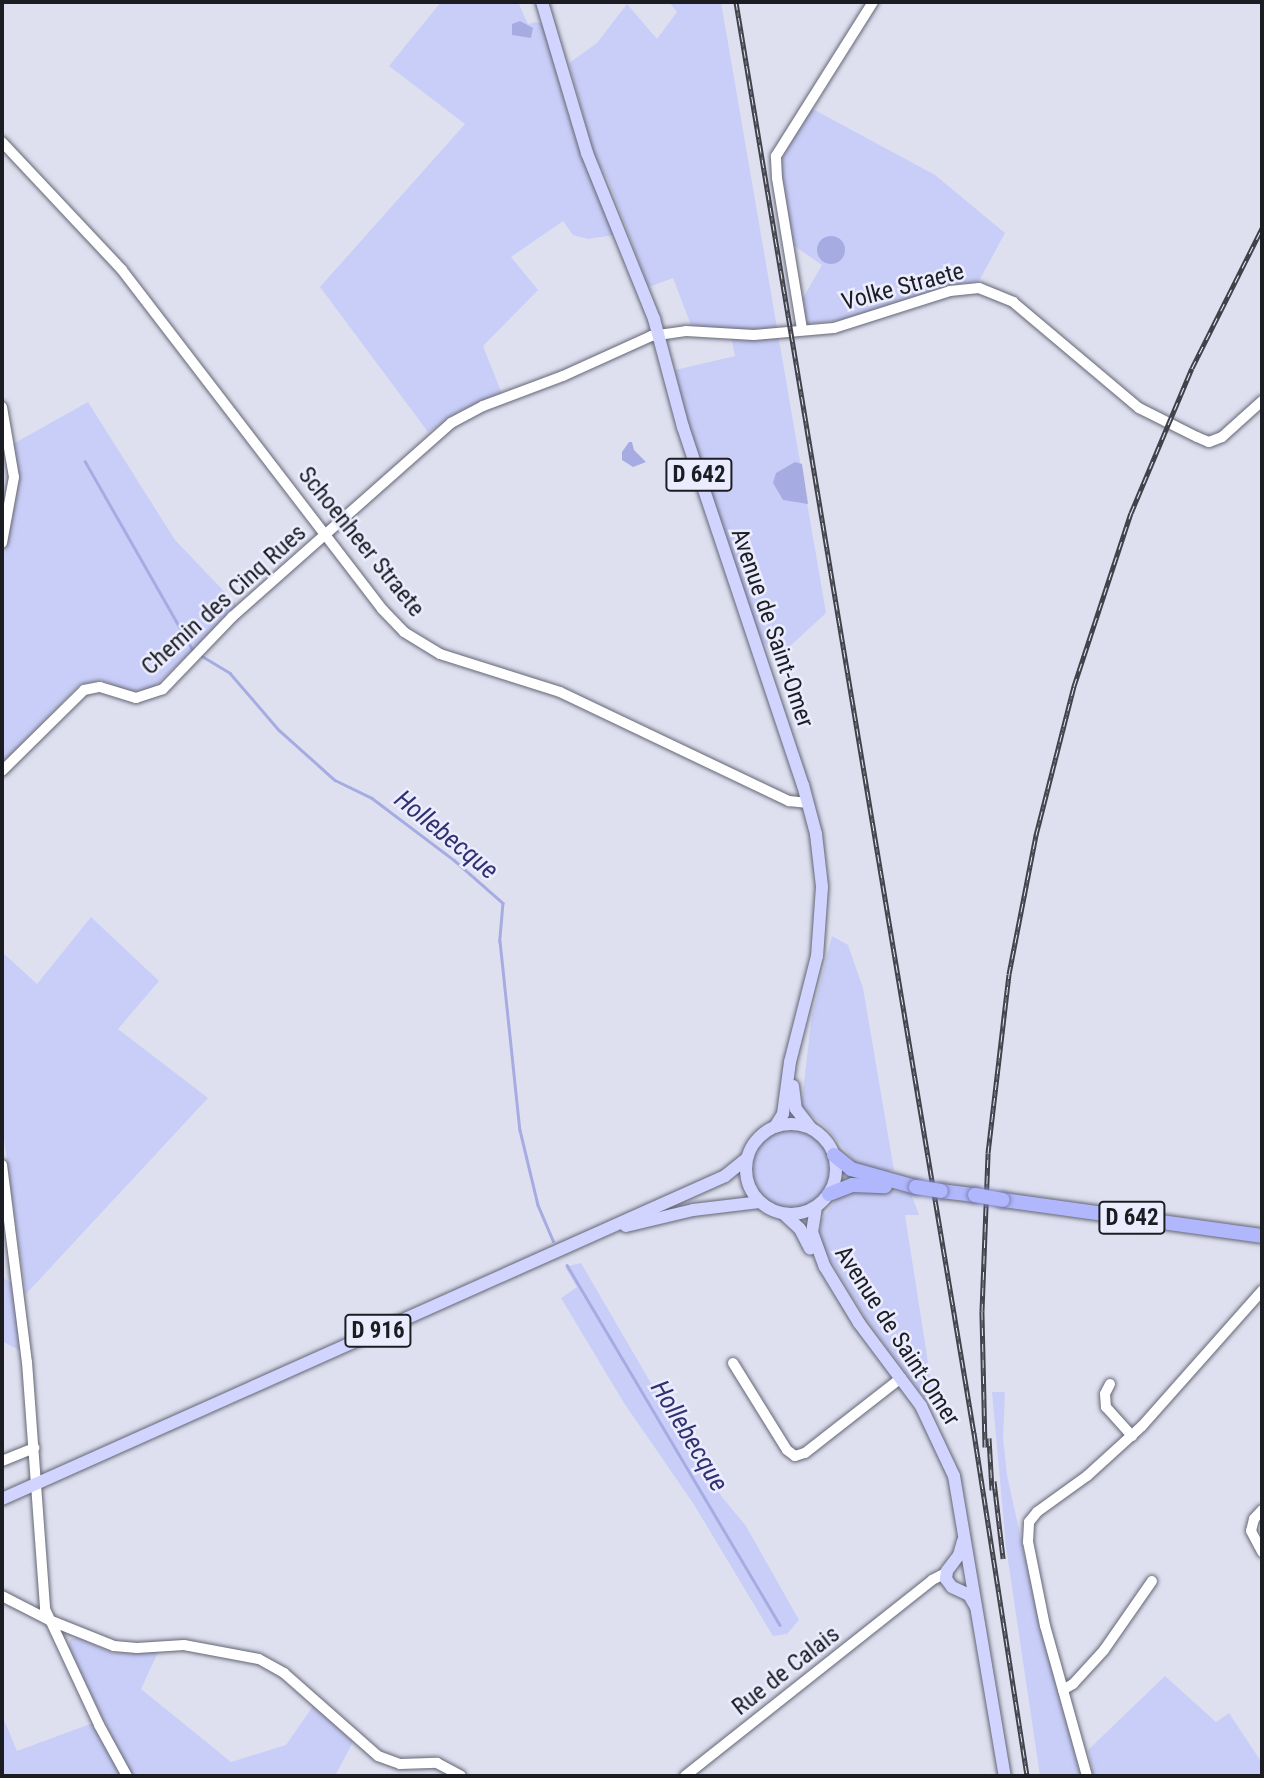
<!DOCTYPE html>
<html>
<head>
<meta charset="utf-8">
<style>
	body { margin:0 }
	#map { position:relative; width:1264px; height:1778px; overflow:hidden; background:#dee0f0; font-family:"Roboto Condensed",sans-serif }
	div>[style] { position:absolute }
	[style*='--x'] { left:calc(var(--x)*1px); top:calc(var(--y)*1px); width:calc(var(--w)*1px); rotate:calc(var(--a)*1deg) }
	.green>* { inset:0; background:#c9cef8 }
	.round { border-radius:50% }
	.water>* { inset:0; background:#a6ace1 }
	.stream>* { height:2.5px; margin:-1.25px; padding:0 1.25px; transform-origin:1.25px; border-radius:1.25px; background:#a6ace1 }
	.roads { filter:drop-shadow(0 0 2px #646674) drop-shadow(0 0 2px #646674) }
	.minor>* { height:10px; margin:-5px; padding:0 5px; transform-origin:5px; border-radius:5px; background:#fff }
	.major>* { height:12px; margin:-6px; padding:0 6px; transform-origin:6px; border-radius:6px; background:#d0d4fe }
	.major>.ring { margin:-6px; padding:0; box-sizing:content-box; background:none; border:12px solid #d0d4fe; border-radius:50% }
	.highway>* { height:14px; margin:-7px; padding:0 7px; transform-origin:7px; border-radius:7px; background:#b0b7fd }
	.rail>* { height:5px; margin-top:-2.5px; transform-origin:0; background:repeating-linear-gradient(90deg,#ebedfe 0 8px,#41424a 0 16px); box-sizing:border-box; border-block:2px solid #41424a }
	.bridges { filter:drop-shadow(0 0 2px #7c81b1) drop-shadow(0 0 2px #7c81b1) }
	.highway-bridge>* { height:14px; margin:-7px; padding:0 7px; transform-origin:7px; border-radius:7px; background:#b0b7fd }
	span { translate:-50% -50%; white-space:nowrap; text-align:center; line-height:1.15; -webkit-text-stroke:5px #ebedfe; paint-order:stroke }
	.shield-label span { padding:2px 5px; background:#ebedfe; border:2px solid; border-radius:5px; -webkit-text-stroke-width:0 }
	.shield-label { font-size:23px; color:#1c1d23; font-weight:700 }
	.street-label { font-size:24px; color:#1c1d23 }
	.water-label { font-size:26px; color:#313070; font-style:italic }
	.frame { position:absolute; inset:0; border:4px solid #1c1d23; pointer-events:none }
</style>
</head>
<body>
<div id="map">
	<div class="green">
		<div style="clip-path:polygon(441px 2px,518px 2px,528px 24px,535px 22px,543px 24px,569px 117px,614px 235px,588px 239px,573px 235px,563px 221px,511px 257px,538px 290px,483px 346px,502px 394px,458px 412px,428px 432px,320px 287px,465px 124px,389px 66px)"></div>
		<div style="clip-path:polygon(669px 2px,721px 2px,826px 613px,775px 660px,755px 628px,686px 416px,675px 370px,735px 356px,730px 331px,691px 325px,673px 278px,649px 287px,608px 180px,594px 154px,569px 63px,597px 43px,627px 4px,657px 39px,677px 12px)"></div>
		<div style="clip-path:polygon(811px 108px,935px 175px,1005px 233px,979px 281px,952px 285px,842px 320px,808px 324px,800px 303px,822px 265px,790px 243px,781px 165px,785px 150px)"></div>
		<div style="clip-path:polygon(88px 402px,175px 540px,238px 606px,153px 688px,131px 692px,101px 680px,79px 685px,2px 763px,2px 562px,17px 493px,13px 444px)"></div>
		<div style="clip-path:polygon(91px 917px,159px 981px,118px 1029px,208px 1098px,26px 1294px,3px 1132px,2px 952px,37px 984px)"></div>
		<div style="clip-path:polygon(832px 936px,848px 945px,863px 988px,894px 1170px,883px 1172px,858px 1165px,826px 1127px,801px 1107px,812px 1015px)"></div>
		<div class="round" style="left:753px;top:1130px;width:78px;height:78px"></div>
		<div style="clip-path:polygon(883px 1190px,911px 1193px,919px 1215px,905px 1215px,934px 1401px,927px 1401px,915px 1385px,866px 1319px,820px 1242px,821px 1220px,841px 1193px)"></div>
		<div style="clip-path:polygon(581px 1263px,666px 1409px,722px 1497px,746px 1526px,799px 1620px,787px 1634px,773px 1636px,693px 1503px,624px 1403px,561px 1298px,577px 1287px,565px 1267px)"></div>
		<div style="clip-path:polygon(3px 1278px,17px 1286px,22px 1352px,2px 1341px)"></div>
		<div style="clip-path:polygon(992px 1392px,1005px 1392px,1003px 1438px,1007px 1475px,1040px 1625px,1081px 1776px,1040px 1776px,1006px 1547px)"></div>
		<div style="clip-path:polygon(78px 1638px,113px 1653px,159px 1650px,141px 1689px,231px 1762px,286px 1745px,313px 1706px,353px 1742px,335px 1776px,132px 1776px,68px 1649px,70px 1639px)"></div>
		<div style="clip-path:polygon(1165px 1676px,1216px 1722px,1229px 1713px,1262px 1763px,1262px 1776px,1094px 1776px,1088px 1750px)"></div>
		<div style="clip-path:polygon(2px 1715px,17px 1751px,93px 1723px,121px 1776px,2px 1776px)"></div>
	</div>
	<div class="water">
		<div style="clip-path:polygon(520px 21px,533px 28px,531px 38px,512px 35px,512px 24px)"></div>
		<div class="round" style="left:817px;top:236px;width:28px;height:28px"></div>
		<div style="clip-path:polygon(629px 442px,632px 442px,634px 450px,646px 462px,633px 467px,622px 460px,622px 452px)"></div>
		<div style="clip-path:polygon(795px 462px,802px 464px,808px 504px,783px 500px,773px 483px,776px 473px)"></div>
	</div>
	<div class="stream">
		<div style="--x:85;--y:461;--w:218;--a:60.3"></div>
		<div style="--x:202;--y:656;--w:33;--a:31"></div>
		<div style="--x:230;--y:673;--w:75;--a:49.3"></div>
		<div style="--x:279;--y:730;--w:75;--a:41.8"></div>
		<div style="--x:335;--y:780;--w:41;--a:25.9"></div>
		<div style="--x:372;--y:798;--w:103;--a:37.1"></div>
		<div style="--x:454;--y:860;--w:65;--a:41.3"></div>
		<div style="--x:503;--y:903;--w:38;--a:95"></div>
		<div style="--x:500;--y:941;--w:190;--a:84"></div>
		<div style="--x:520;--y:1130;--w:77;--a:76.5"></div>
		<div style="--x:538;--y:1205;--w:39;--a:67"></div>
		<div style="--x:567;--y:1265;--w:418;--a:59.4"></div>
	</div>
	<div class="roads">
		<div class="minor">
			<div style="--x:2;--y:142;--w:175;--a:46.8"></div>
			<div style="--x:122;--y:270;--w:427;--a:52.5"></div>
			<div style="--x:382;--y:609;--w:32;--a:46"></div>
			<div style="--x:404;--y:632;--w:42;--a:31.4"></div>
			<div style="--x:440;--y:654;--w:126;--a:17.6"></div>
			<div style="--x:560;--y:692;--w:254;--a:25.5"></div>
			<div style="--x:789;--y:801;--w:19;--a:6"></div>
			<div style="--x:802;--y:329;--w:153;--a:-99.4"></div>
			<div style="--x:777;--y:178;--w:22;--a:-93"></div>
			<div style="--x:776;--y:156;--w:182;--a:-57.8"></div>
			<div style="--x:2;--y:407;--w:71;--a:80.3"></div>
			<div style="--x:14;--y:477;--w:67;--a:100.3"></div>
			<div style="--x:2;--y:771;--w:115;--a:-44.6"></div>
			<div style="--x:84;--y:690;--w:16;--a:-11"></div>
			<div style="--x:100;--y:687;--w:38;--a:17"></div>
			<div style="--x:136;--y:698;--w:28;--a:-18"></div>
			<div style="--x:163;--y:689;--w:100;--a:-46.2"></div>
			<div style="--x:232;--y:617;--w:293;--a:-41.5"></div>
			<div style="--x:451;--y:423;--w:36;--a:-28"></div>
			<div style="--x:483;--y:406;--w:85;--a:-20.6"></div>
			<div style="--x:563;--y:376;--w:97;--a:-24.4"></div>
			<div style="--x:651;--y:336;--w:35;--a:-8"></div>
			<div style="--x:686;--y:331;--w:68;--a:3.4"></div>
			<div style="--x:754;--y:335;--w:80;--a:-5"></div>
			<div style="--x:834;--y:328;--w:122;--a:-17.7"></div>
			<div style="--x:950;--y:291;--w:29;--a:-6"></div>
			<div style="--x:979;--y:288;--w:37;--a:22"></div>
			<div style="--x:1013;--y:302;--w:165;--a:40.1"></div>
			<div style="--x:1139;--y:408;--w:65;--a:26.6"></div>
			<div style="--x:1197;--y:437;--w:13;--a:23"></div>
			<div style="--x:1209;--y:442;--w:14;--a:-21"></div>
			<div style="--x:1222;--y:437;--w:54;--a:-42"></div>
			<div style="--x:2;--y:1165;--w:199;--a:82.8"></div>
			<div style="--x:27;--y:1362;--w:248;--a:85.8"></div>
			<div style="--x:45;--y:1609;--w:128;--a:65"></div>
			<div style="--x:99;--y:1725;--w:58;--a:61.2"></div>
			<div style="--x:733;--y:1363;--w:102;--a:58.2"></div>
			<div style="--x:787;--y:1450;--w:10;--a:37"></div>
			<div style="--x:795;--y:1456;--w:10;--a:-17"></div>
			<div style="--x:805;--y:1453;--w:122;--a:-38"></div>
			<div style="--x:1110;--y:1384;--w:11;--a:117"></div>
			<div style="--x:1105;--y:1394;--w:13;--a:86"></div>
			<div style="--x:1106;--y:1407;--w:39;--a:48"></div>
			<div style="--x:2;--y:1461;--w:35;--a:-22"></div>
			<div style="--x:1262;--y:1510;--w:12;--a:132"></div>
			<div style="--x:1254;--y:1519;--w:12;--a:104"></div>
			<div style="--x:1251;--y:1531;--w:24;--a:62"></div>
			<div style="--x:2;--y:1596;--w:53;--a:27.1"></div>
			<div style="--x:49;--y:1620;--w:70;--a:21.8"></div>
			<div style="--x:114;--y:1646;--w:23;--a:5"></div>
			<div style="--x:137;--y:1648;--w:47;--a:-3.7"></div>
			<div style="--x:184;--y:1645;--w:76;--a:10.6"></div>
			<div style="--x:259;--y:1659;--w:29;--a:29"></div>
			<div style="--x:284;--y:1673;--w:125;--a:41.4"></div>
			<div style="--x:378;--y:1756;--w:23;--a:20"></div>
			<div style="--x:400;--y:1764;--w:37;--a:-2"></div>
			<div style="--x:437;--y:1763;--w:27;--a:28"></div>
			<div style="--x:1063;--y:1690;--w:12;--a:-31"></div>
			<div style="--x:1073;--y:1684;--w:46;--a:-47.6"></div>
			<div style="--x:1104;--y:1650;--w:84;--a:-55.2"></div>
			<div style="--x:685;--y:1776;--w:315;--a:-38.4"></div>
			<div style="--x:932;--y:1580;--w:16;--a:-27"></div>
			<div style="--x:1087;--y:1776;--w:156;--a:-105.6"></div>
			<div style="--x:1045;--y:1626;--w:86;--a:-101.4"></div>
			<div style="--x:1028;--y:1542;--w:20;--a:-87"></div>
			<div style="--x:1029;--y:1522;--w:13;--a:-51"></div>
			<div style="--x:1037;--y:1512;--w:62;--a:-35.8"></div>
			<div style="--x:1087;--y:1476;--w:74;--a:-42.3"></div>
			<div style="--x:1142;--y:1426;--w:181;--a:-48.4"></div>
		</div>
		<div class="major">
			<div style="--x:542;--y:2;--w:158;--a:73.4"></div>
			<div style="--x:587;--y:153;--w:179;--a:68"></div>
			<div style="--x:654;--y:319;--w:112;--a:75"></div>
			<div style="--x:683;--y:427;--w:378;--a:71.5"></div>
			<div style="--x:803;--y:785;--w:51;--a:75.1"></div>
			<div style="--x:816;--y:834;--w:53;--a:83.5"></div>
			<div style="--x:822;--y:887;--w:69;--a:94.1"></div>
			<div style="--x:817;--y:956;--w:109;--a:104.3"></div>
			<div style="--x:790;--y:1062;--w:52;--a:97.7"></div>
			<div style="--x:783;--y:1114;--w:15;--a:122"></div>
			<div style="--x:793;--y:1086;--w:23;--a:83"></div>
			<div style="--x:796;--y:1109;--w:24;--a:52"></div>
			<div class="ring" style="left:746px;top:1124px;width:78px;height:78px"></div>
			<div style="--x:816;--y:1207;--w:25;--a:99"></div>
			<div style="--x:812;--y:1232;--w:37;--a:70"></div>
			<div style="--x:825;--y:1267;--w:66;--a:58.7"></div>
			<div style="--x:859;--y:1323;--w:104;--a:53.2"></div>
			<div style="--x:921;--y:1406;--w:77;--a:64.8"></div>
			<div style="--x:954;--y:1476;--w:304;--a:80.4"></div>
			<div style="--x:784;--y:1214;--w:22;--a:43"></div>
			<div style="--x:800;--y:1229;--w:22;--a:63"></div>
			<div style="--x:626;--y:1226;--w:69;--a:-13.4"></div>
			<div style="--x:693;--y:1210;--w:67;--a:-6.8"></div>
			<div style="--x:2;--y:1499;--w:792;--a:-24.07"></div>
			<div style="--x:725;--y:1176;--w:28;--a:-39"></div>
			<div style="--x:963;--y:1541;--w:15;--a:106"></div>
			<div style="--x:959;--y:1555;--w:20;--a:127"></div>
			<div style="--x:947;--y:1571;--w:8;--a:97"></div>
			<div style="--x:946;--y:1579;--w:10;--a:53"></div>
			<div style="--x:952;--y:1587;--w:19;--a:25"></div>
			<div style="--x:969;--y:1595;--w:14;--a:60"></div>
		</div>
		<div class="highway">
			<div style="--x:834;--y:1155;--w:22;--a:39"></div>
			<div style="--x:851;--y:1169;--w:67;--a:15.5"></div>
			<div style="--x:941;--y:1191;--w:34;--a:7"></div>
			<div style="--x:829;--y:1194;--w:25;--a:-21"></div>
			<div style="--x:852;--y:1185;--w:33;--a:2"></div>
			<div style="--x:1003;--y:1200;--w:261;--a:7.9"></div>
		</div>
	</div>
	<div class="rail">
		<div style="--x:736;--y:2;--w:1451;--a:80.56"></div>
		<div style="--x:974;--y:1433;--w:347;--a:81.2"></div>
		<div style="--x:989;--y:1438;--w:52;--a:86.7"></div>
		<div style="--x:985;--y:1447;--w:136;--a:-91.3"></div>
		<div style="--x:982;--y:1311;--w:158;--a:-87.8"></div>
		<div style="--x:988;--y:1153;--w:180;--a:-83.3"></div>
		<div style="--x:1009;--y:974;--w:142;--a:-79"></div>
		<div style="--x:1036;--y:835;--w:154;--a:-75.7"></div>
		<div style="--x:1074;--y:686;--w:182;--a:-71.8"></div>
		<div style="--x:1131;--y:513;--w:157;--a:-67.2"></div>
		<div style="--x:1192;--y:368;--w:157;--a:-63.4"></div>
		<div style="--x:994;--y:1481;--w:78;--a:83.3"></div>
	</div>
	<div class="bridges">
		<div class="highway-bridge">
			<div style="--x:916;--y:1187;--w:25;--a:9"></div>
			<div style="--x:975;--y:1195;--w:28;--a:10"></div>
		</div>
	</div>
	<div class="shield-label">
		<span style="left:699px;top:475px">D 642</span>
		<span style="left:1132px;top:1218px">D 642</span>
		<span style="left:378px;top:1331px">D 916</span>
	</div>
	<div class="street-label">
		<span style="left:903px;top:287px;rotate:-15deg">Volke Straete</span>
		<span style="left:361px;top:542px;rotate:51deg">Schoenheer Straete</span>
		<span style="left:224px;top:600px;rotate:-42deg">Chemin des Cinq Rues</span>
		<span style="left:772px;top:628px;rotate:71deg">Avenue de Saint-Omer</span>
		<span style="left:897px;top:1336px;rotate:57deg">Avenue de Saint-Omer</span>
		<span style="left:786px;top:1671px;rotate:-38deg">Rue de Calais</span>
	</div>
	<div class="water-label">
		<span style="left:446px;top:835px;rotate:39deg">Hollebecque</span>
		<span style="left:689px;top:1436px;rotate:59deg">Hollebecque</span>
	</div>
	<div class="frame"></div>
</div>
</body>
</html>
